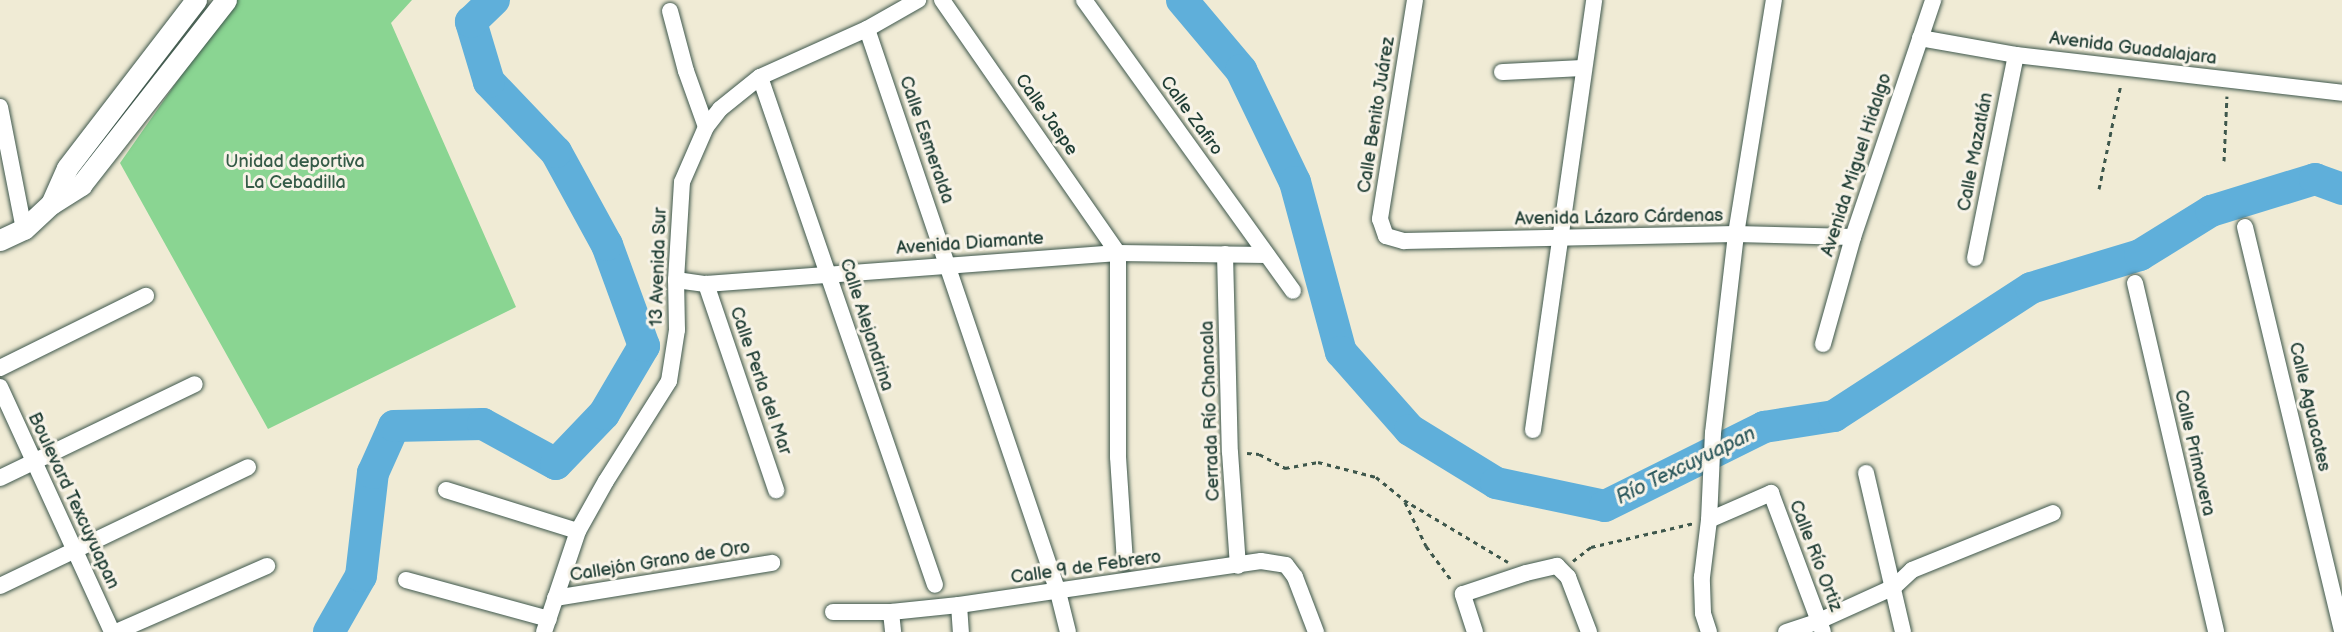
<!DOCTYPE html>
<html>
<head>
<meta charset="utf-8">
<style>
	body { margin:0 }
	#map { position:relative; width:2342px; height:632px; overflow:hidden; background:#f0ebd5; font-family:"Balsamiq Sans",sans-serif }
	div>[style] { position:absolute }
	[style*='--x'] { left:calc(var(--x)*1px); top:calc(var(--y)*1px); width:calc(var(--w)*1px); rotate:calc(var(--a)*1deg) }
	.green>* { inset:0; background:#8ad592 }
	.river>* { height:32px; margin:-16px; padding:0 16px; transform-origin:16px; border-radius:16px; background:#5fafda }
	.path>* { height:3px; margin-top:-1.5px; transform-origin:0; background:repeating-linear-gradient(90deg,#3e574c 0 4.5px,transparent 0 9px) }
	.roads { filter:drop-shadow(0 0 2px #3e574c) drop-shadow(0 0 2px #3e574c) }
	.minor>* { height:16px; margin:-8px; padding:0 8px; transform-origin:8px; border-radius:8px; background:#fff }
	.major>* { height:21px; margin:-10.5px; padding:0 10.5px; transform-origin:10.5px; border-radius:10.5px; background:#fff }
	span { translate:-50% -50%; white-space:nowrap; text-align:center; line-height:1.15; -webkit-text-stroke:6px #f7f3e8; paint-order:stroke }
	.street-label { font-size:18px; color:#1f3d34 }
	.park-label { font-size:18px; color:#345b47 }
	.water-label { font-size:20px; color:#2f5a5e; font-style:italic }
</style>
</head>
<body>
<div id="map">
	<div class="green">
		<div style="clip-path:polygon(234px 0,412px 0,391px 23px,516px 307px,268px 429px,120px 163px)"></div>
	</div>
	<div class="river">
		<div style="--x:1182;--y:0;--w:92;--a:49.9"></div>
		<div style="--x:1241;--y:70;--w:124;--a:64.3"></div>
		<div style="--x:1295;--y:182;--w:176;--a:74.9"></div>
		<div style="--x:1341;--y:352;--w:104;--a:48.5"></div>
		<div style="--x:1410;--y:430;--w:101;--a:31.6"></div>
		<div style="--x:1496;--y:483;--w:111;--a:11.9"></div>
		<div style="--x:1605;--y:506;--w:178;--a:-26.4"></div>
		<div style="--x:1764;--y:427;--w:71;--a:-8.9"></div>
		<div style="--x:1834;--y:416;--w:235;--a:-33"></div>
		<div style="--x:2031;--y:288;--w:114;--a:-16.8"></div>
		<div style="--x:2140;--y:255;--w:84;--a:-31.8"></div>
		<div style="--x:2211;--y:211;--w:109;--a:-17.1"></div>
		<div style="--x:2315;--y:179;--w:29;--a:20"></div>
		<div style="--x:329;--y:632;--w:64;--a:-60.3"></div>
		<div style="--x:361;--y:576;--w:104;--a:-83.4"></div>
		<div style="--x:373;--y:473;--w:51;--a:-65.9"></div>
		<div style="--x:394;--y:426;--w:89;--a:-1.3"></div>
		<div style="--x:483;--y:424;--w:83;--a:28.7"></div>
		<div style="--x:556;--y:464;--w:69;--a:-46.2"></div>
		<div style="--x:604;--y:414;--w:79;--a:-59.5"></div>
		<div style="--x:644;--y:346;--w:108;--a:-110.1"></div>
		<div style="--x:607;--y:245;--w:106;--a:-118.7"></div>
		<div style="--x:556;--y:152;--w:97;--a:-133.7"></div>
		<div style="--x:489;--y:82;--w:63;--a:-106.7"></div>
		<div style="--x:471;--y:22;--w:32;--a:-44"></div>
	</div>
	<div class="path">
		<div style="--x:2224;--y:161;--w:65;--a:-87.4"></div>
		<div style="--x:2099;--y:189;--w:107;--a:-78.2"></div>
		<div style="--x:1247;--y:453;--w:12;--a:5"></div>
		<div style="--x:1259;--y:454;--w:30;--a:28"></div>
		<div style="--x:1285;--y:468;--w:34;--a:-10"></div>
		<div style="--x:1318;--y:462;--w:60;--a:14.5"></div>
		<div style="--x:1376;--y:477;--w:36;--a:39"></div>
		<div style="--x:1404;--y:500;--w:121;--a:30.8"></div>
		<div style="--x:1405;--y:502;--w:49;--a:64.5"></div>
		<div style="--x:1426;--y:546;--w:44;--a:53.4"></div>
		<div style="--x:1573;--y:561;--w:23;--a:-38"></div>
		<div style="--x:1591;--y:547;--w:106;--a:-13.1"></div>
	</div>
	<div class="roads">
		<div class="minor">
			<div style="--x:942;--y:0;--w:308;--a:55.2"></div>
			<div style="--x:1118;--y:253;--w:204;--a:90"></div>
			<div style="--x:1118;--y:457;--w:105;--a:86.2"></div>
			<div style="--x:1084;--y:0;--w:358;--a:54.3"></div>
			<div style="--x:1415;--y:0;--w:222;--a:99.1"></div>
			<div style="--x:1380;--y:219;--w:18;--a:71"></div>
			<div style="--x:1386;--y:236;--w:19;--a:16"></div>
			<div style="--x:1404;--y:241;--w:332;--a:-1.2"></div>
			<div style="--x:1736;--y:234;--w:117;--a:1.5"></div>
			<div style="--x:670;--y:11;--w:62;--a:75.1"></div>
			<div style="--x:686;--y:71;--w:59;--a:70.3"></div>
			<div style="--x:867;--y:29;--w:595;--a:71.26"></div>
			<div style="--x:1058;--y:592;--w:41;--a:76"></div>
			<div style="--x:1920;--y:38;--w:97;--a:10"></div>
			<div style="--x:2016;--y:55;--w:328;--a:6.6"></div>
			<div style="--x:1502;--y:72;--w:82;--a:-2.8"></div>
			<div style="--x:760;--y:77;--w:537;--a:70.99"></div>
			<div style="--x:0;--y:107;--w:124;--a:78.9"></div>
			<div style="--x:2245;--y:227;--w:416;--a:76.5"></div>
			<div style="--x:1225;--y:254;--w:198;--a:88.6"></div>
			<div style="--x:1230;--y:452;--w:114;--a:86"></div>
			<div style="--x:1975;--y:258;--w:207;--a:-78.6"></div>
			<div style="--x:676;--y:280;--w:30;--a:8"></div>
			<div style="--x:706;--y:284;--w:413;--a:-4.3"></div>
			<div style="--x:1118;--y:253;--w:149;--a:0.8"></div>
			<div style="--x:2135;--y:283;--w:358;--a:76.9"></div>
			<div style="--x:706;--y:284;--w:218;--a:71.2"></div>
			<div style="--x:1823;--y:344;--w:111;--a:-74.3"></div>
			<div style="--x:1853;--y:237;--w:250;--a:-71.3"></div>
			<div style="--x:0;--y:368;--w:163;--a:-26.3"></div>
			<div style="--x:0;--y:387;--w:269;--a:65.4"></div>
			<div style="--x:1533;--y:430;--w:434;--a:-81.9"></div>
			<div style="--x:1866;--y:473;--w:163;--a:76.9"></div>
			<div style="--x:0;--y:478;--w:216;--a:-25.7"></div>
			<div style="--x:446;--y:490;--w:138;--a:17.3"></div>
			<div style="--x:1709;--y:520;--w:68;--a:-23.5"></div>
			<div style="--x:1771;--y:493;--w:148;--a:69.5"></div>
			<div style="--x:406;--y:580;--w:148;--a:15.3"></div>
			<div style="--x:0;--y:586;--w:275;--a:-25.6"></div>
			<div style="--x:555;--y:598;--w:220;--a:-9.2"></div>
			<div style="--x:959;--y:605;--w:27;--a:86"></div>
			<div style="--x:833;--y:612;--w:58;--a:0"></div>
			<div style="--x:891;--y:612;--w:68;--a:-5.9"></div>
			<div style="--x:959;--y:605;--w:305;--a:-8.3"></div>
			<div style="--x:1261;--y:561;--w:25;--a:9"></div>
			<div style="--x:1286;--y:565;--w:15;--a:53"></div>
			<div style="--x:1295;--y:577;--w:59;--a:69.1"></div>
			<div style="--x:891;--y:612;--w:20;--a:84"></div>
			<div style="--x:116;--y:632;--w:165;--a:-23.6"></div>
			<div style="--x:544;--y:632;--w:107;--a:-71.4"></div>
			<div style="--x:578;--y:531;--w:57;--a:-60.8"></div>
			<div style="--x:606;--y:481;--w:118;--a:-57.8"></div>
			<div style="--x:669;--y:381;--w:52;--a:-81.1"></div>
			<div style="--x:677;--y:330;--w:50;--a:-91.1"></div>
			<div style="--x:676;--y:280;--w:98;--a:-86.5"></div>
			<div style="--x:682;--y:182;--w:60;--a:-66.4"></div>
			<div style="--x:706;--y:127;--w:23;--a:-52"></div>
			<div style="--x:720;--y:109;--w:51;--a:-38.7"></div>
			<div style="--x:760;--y:77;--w:117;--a:-24.2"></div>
			<div style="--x:867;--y:29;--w:59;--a:-29.6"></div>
			<div style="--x:1475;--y:632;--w:40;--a:-108"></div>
			<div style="--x:1463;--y:594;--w:66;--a:-18.4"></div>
			<div style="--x:1526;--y:573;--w:32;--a:-13"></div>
			<div style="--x:1557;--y:566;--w:16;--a:45"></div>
			<div style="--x:1568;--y:577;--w:59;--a:69.1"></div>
			<div style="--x:1709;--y:632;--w:20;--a:-108"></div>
			<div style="--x:1703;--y:613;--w:36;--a:-92"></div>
			<div style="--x:1702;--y:577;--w:57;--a:-83"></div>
			<div style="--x:1709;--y:520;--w:87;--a:-87.4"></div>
			<div style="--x:1713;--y:433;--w:200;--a:-83.4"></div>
			<div style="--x:1736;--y:234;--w:237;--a:-80.8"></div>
			<div style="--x:1786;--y:632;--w:35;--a:-18"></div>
			<div style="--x:1819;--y:621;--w:82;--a:-24.4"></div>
			<div style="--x:1894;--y:587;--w:25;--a:-43"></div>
			<div style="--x:1912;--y:570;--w:152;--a:-22"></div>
		</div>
		<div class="major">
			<div style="--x:51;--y:204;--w:39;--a:-66"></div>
			<div style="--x:67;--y:168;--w:212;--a:-52.5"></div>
			<div style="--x:0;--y:240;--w:26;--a:-25"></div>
			<div style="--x:24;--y:229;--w:37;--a:-43"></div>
			<div style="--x:51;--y:204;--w:36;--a:-32"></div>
			<div style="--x:81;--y:185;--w:235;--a:-51.9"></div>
		</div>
	</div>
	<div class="street-label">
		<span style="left:2133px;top:49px;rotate:7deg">Avenida Guadalajara</span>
		<span style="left:1046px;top:115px;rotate:55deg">Calle Jaspe</span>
		<span style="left:1377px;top:115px;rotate:-81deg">Calle Benito Juárez</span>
		<span style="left:1191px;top:116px;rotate:54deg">Calle Zafiro</span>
		<span style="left:926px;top:140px;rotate:71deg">Calle Esmeralda</span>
		<span style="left:1976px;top:152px;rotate:-79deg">Calle Mazatlán</span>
		<span style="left:1857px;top:165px;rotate:-72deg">Avenida Miguel Hidalgo</span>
		<span style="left:1619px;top:218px;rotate:-1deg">Avenida Lázaro Cárdenas</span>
		<span style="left:970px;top:244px;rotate:-4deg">Avenida Diamante</span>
		<span style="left:659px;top:267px;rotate:-88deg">13 Avenida Sur</span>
		<span style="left:866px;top:325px;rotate:72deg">Calle Alejandrina</span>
		<span style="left:760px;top:381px;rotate:71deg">Calle Perla del Mar</span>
		<span style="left:2309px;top:407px;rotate:77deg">Calle Aguacates</span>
		<span style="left:1211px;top:411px;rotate:-92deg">Cerrada Río Chancala</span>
		<span style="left:2194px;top:453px;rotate:77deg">Calle Primavera</span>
		<span style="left:73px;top:501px;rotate:65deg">Boulevard Texcuyuapan</span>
		<span style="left:1815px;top:556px;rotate:69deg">Calle Río Ortiz</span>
		<span style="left:660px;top:562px;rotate:-9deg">Callejón Grano de Oro</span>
		<span style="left:1086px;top:568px;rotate:-8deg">Calle 9 de Febrero</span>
	</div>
	<div class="park-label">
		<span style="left:295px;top:173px">Unidad deportiva<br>La Cebadilla</span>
	</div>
	<div class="water-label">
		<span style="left:1686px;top:466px;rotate:-26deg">Río Texcuyuapan</span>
	</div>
</div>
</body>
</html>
